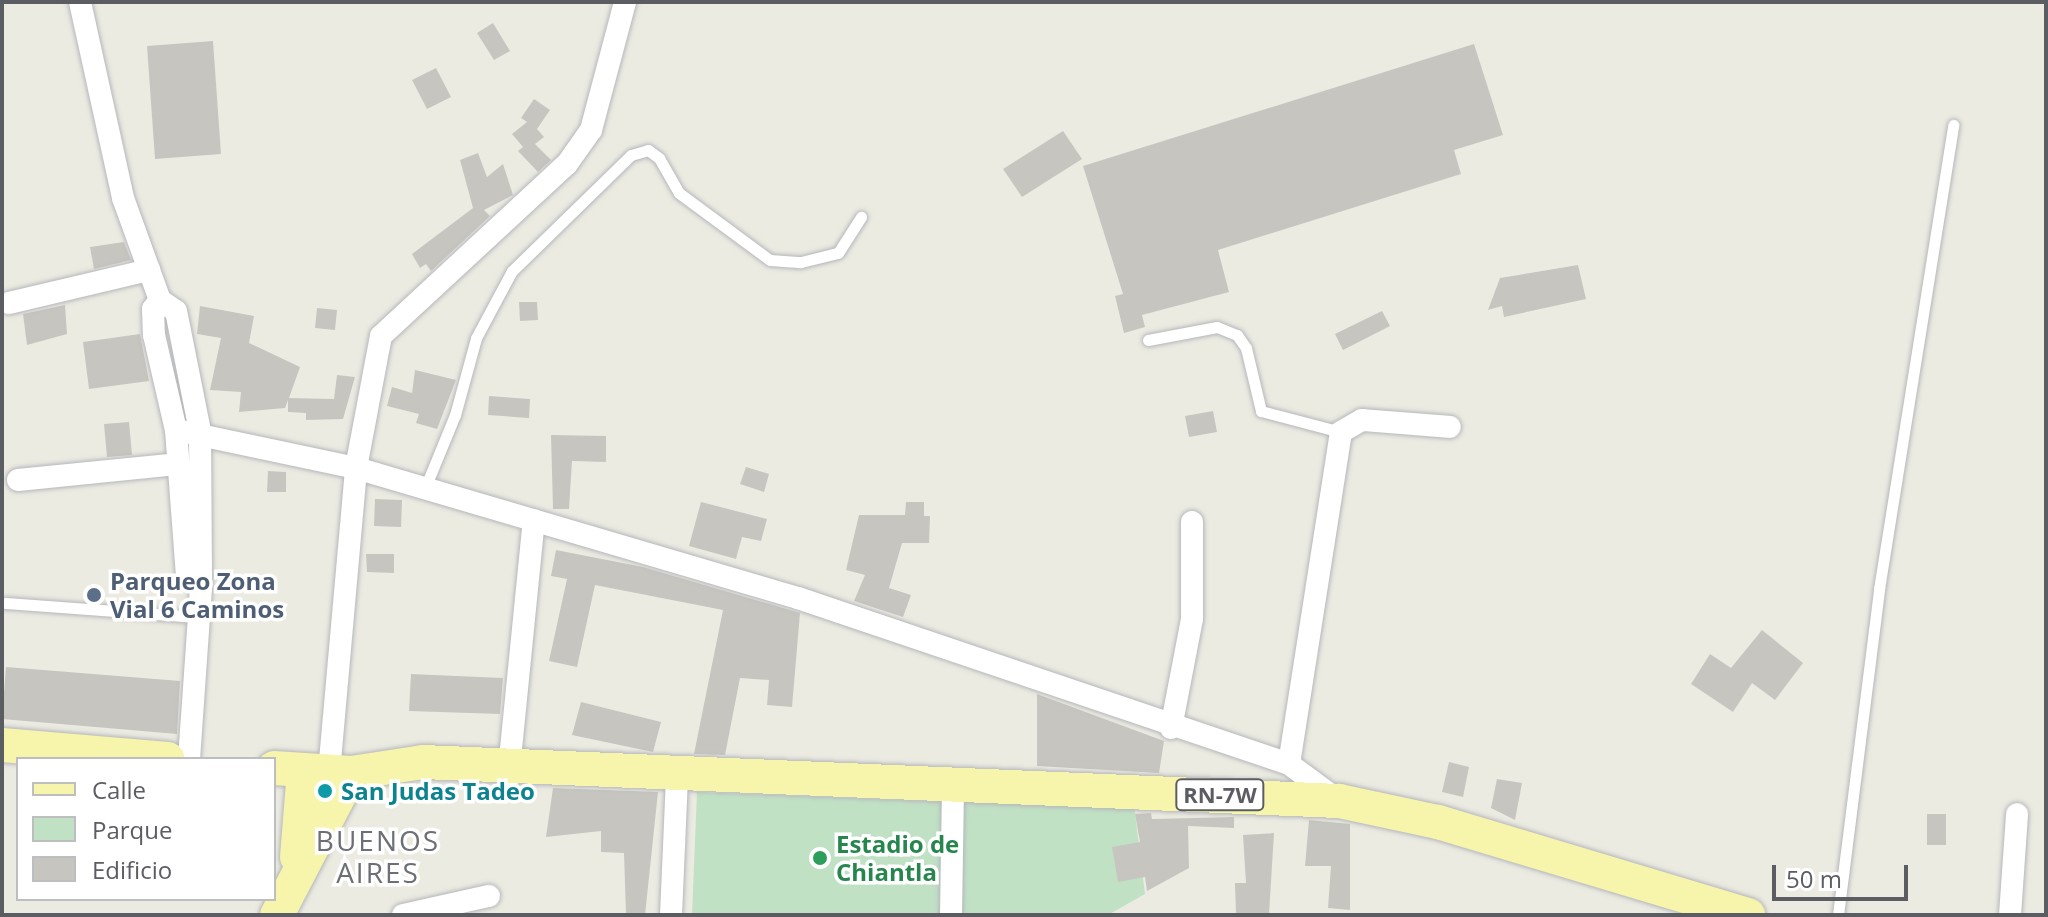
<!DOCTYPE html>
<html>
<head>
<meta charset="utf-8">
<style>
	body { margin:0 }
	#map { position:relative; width:2048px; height:917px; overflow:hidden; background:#ecebe2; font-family:"Open Sans",sans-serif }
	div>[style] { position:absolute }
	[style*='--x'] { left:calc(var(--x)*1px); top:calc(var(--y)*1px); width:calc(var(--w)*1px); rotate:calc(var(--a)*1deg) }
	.green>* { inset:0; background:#c1e1c5 }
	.building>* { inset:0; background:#c7c5c0 }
	.roads { filter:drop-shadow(0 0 2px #b5b7bb) drop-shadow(0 0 2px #b5b7bb) }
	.lane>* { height:11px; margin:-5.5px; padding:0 5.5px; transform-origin:5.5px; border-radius:5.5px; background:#fff }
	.street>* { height:22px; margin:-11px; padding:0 11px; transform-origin:11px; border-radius:11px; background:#fff }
	.primary>* { height:34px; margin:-17px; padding:0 17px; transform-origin:17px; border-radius:17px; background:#f7f4ac }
	.dots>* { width:22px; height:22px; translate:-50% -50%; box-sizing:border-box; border:4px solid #fff; border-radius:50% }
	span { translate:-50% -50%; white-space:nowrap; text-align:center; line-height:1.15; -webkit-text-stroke:7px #fff; paint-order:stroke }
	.shield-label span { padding:2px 6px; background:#fff; border:2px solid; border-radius:6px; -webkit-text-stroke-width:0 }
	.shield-label { font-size:22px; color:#5b5d62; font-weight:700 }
	.service-label { font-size:24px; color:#4e5e75; font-weight:700 }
	.left { translate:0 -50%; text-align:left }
	.culture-label { font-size:24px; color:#0d838f; font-weight:700 }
	.leisure-label { font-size:24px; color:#27864d; font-weight:700 }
	.quarter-label { font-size:28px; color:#6c6f74; letter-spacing:2px }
	.frame { position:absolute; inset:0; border:4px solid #5b5d62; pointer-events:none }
	.legend { position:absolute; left:16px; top:757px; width:260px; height:144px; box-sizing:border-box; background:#fff; border:2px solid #bdbec0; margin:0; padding:10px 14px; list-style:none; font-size:24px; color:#5b5d62 }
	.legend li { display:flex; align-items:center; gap:16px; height:40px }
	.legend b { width:40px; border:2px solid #bdbec0 }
	.scale { position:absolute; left:1772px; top:865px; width:136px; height:36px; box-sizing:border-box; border:4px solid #5b5d62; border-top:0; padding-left:10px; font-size:24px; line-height:28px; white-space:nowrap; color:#5b5d62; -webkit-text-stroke:6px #fff; paint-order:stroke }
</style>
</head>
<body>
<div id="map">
	<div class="green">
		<div style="clip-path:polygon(697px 792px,949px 802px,944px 915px,692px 915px)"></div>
		<div style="clip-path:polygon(957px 792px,1133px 797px,1145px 894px,1108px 915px,954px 915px)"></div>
	</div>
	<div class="building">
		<div style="clip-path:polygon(493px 23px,510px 51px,494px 60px,477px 33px)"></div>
		<div style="clip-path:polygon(213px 41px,221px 154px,155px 159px,147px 46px)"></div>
		<div style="clip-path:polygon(1474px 44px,1503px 135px,1454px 150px,1461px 174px,1218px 250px,1229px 292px,1142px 315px,1145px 327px,1124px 333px,1115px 296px,1123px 294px,1083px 166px)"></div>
		<div style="clip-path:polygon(436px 68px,451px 97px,427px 109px,412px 80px)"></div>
		<div style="clip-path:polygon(534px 99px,550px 110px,537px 129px,544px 137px,535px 144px,551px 160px,538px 172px,518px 151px,523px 147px,512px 134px,527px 122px,521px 118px)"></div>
		<div style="clip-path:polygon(1063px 131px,1082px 159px,1022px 197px,1003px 169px)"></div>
		<div style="clip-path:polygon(478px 153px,487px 177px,503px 164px,513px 195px,484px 210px,490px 216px,431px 271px,426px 264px,420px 268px,412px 254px,473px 208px,460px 160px)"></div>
		<div style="clip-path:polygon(124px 242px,131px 260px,94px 269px,90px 247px)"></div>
		<div style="clip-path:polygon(1578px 265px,1586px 299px,1504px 317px,1502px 306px,1488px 310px,1500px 278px)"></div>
		<div style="clip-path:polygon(519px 302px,537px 302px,538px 320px,520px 321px)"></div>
		<div style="clip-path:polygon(65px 305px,67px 334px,27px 345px,23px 314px)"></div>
		<div style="clip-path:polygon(200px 306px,254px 316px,249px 343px,300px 367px,289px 398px,334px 399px,337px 375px,355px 377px,343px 419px,306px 420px,306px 413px,288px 412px,288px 400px,285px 408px,239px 412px,241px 392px,210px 390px,221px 338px,197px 334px)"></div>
		<div style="clip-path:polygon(317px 308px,337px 310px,335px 330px,315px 328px)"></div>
		<div style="clip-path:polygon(1382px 311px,1390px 326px,1343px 350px,1335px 334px)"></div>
		<div style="clip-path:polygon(140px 334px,149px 381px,89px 389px,83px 342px)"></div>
		<div style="clip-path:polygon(415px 370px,456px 380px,437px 429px,416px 423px,419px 414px,387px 406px,392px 387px,412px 393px)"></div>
		<div style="clip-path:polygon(489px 396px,530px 399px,529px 418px,488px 415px)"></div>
		<div style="clip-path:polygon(1213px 411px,1217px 432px,1189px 437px,1185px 416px)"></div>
		<div style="clip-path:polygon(129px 422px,132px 455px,107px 457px,104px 424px)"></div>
		<div style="clip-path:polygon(551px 435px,606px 436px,606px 462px,572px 461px,569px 509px,553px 509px)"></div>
		<div style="clip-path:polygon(746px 467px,769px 474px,764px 492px,740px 484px)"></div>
		<div style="clip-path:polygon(268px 471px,286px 472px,286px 492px,267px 492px)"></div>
		<div style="clip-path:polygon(375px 499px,402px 500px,401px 527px,374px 526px)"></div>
		<div style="clip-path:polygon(701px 502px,767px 519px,761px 541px,742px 537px,736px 559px,689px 546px)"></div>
		<div style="clip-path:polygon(906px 502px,924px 502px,924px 516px,930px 516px,929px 543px,902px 543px,889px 588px,911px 595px,903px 617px,854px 601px,865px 575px,846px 570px,859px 515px,905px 515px)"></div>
		<div style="clip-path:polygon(556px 550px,643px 567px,800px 613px,792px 707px,767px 705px,769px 680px,740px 678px,725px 755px,694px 754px,723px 610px,595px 585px,577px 667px,549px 661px,567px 579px,551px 576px)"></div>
		<div style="clip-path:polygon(366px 554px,394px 554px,394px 573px,367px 572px)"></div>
		<div style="clip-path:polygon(1762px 630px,1803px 663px,1775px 700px,1752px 683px,1733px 712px,1691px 684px,1710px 654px,1731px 668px)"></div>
		<div style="clip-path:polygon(6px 667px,180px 681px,177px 734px,2px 719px)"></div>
		<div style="clip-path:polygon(411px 674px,503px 678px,500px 714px,409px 711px)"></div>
		<div style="clip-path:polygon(1037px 694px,1164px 741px,1159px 773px,1037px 766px)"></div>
		<div style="clip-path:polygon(581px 702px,661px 722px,653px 752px,572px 735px)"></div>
		<div style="clip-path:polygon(1449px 762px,1469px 767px,1463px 797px,1442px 792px)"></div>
		<div style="clip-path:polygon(1497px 779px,1522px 783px,1515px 820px,1491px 808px)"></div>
		<div style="clip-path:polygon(553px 788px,658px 792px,645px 915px,626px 915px,624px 853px,601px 852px,601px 831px,546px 837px)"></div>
		<div style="clip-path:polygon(1151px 813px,1152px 819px,1234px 817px,1234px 828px,1188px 826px,1189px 868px,1147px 891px,1145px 877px,1118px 882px,1112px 847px,1140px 842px,1135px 814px)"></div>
		<div style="clip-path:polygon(1927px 814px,1946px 814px,1946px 845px,1927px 845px)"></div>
		<div style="clip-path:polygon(1309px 820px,1350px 824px,1350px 910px,1328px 908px,1331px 866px,1305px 866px)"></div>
		<div style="clip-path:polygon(1274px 833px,1269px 915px,1236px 915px,1235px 883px,1246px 883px,1243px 835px)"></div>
	</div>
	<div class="roads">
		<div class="lane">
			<div style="--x:1148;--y:340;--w:70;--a:-10.7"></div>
			<div style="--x:1217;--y:327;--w:22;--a:22"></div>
			<div style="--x:1237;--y:335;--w:16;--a:55"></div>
			<div style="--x:1246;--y:348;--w:65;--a:76.6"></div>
			<div style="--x:1261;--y:411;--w:83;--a:14.7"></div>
			<div style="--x:425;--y:488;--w:79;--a:-67.7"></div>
			<div style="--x:455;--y:415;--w:80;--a:-74.7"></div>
			<div style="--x:476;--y:338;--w:76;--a:-61.8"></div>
			<div style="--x:512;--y:271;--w:166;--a:-44.3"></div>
			<div style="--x:631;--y:155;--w:18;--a:-16"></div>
			<div style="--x:648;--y:150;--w:14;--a:36"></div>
			<div style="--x:659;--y:158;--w:40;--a:60.3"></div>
			<div style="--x:679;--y:193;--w:113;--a:36.4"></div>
			<div style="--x:770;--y:260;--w:31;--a:4"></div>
			<div style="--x:801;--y:262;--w:38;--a:-14"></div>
			<div style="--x:838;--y:253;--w:43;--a:-57.4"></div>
			<div style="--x:5;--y:603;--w:190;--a:4.2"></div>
			<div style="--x:1838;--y:915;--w:329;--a:-82.8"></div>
			<div style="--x:1879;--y:589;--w:470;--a:-80.9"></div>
		</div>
		<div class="street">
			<div style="--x:80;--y:2;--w:201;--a:77.6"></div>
			<div style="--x:123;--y:198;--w:109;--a:70.1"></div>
			<div style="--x:160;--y:300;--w:19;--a:35"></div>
			<div style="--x:176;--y:311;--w:122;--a:78.7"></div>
			<div style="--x:200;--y:431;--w:157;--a:89.6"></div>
			<div style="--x:201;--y:588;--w:171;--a:94"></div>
			<div style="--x:160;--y:300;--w:11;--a:128"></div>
			<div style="--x:153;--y:309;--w:26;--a:88"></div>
			<div style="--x:154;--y:335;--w:98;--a:77"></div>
			<div style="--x:176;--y:430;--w:145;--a:85.7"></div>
			<div style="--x:9;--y:303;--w:144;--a:-13.3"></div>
			<div style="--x:176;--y:430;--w:184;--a:11.9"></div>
			<div style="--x:356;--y:468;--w:461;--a:16.4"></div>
			<div style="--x:798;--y:598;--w:518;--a:18.68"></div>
			<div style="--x:1289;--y:764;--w:62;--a:36.5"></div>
			<div style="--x:18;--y:480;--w:162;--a:-5.7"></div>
			<div style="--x:1171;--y:728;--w:111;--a:-79.1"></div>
			<div style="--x:1192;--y:619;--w:97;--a:-90"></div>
			<div style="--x:1289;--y:764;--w:336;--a:-81.1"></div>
			<div style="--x:1341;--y:432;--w:24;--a:-30"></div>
			<div style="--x:1362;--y:420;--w:88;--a:4.5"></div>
			<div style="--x:329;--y:772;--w:305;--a:-84.9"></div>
			<div style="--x:356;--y:468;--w:134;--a:-79.3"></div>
			<div style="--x:381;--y:336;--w:253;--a:-42.8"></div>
			<div style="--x:567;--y:164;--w:42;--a:-54.8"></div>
			<div style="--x:591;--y:130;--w:132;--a:-75.1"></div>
			<div style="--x:508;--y:779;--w:260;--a:-84.3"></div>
			<div style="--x:403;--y:915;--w:88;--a:-12.5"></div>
			<div style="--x:671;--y:915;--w:140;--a:-87.5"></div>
			<div style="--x:951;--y:915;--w:130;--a:-89.1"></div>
			<div style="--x:2010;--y:915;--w:101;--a:-86"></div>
		</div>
		<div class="primary">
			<div style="--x:2;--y:745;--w:166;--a:4.8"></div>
			<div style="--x:274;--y:768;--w:77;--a:3.7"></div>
			<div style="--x:351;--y:773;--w:73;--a:-8.7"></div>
			<div style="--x:423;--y:762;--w:917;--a:2.44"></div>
			<div style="--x:1339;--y:801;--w:101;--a:12"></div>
			<div style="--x:1438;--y:822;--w:324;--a:16.7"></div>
			<div style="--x:297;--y:857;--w:87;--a:-85.4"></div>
			<div style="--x:277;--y:915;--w:160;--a:-62.5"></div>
		</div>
	</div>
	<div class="dots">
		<div style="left:94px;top:595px;background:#5c6f8a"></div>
		<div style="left:325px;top:791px;background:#0f9aa8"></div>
		<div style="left:820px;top:858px;background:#2e9e5b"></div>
	</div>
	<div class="shield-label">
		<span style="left:1220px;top:795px">RN-7W</span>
	</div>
	<div class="service-label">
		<span class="left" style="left:110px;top:595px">Parqueo Zona<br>Vial 6 Caminos</span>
	</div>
	<div class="culture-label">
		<span class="left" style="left:341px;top:791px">San Judas Tadeo</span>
	</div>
	<div class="leisure-label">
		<span class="left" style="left:836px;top:858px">Estadio de<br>Chiantla</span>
	</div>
	<div class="quarter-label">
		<span style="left:378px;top:856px">BUENOS<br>AIRES</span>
	</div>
	<div class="frame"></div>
	<ul class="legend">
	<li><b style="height:10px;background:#f7f4ac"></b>Calle</li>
	<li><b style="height:22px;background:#c1e1c5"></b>Parque</li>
	<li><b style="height:22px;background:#c7c5c0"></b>Edificio</li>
	</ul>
	<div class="scale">50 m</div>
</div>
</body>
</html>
